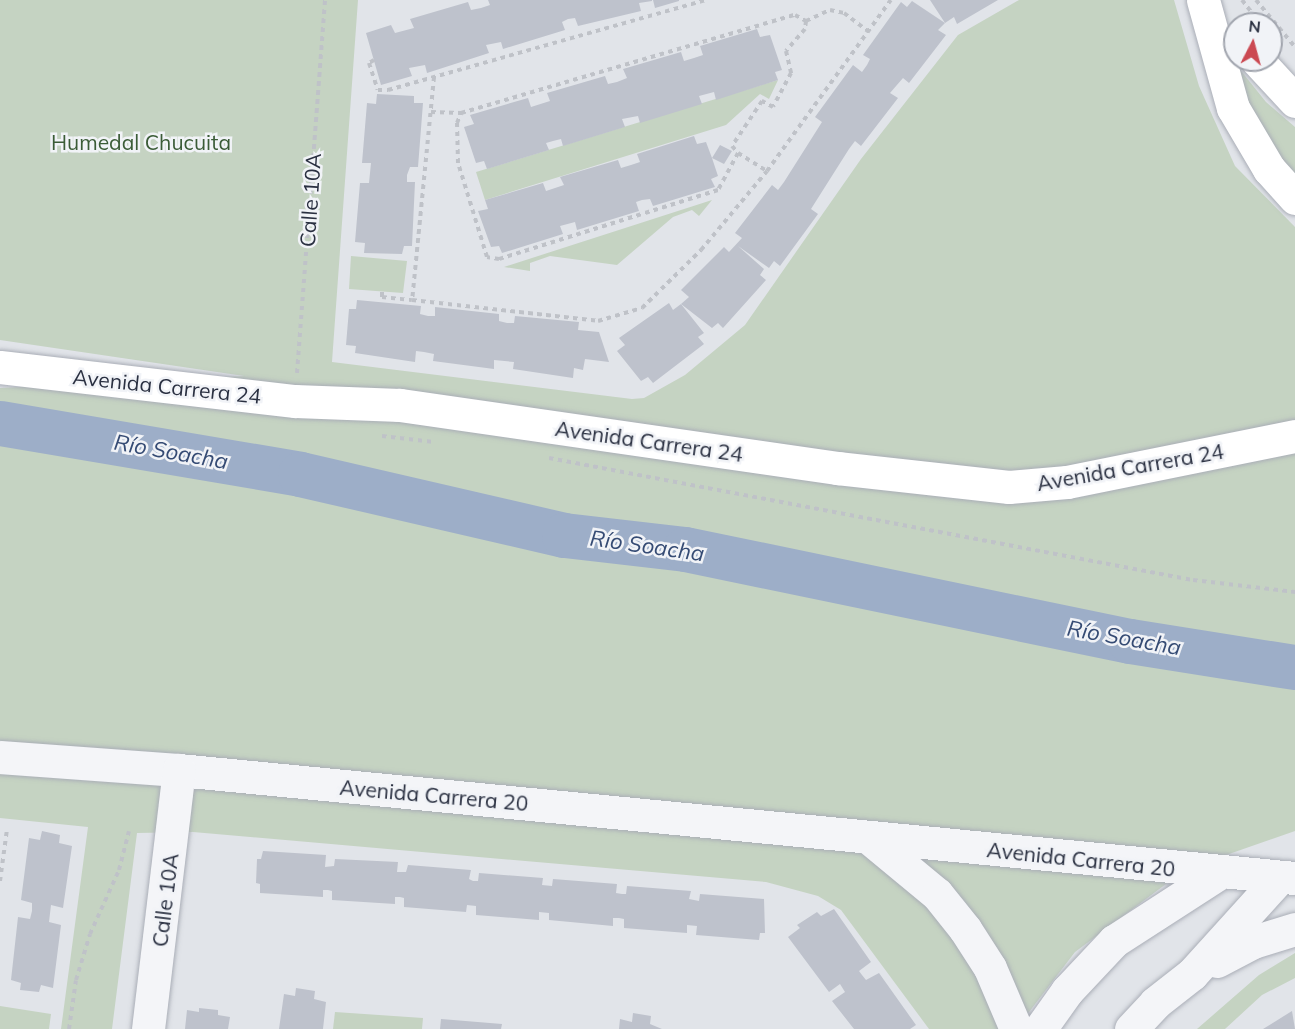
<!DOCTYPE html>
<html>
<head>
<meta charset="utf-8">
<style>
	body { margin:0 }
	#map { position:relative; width:1295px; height:1029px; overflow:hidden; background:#e1e4e9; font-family:Mulish,sans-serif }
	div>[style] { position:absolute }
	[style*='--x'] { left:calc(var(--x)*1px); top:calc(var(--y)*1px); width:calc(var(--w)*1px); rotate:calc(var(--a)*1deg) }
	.green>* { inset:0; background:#c5d3c2 }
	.river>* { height:45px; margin:-22.5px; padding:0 22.5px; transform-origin:22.5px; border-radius:22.5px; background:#9daec8 }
	.building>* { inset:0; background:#bec2cc }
	.path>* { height:4px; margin-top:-2px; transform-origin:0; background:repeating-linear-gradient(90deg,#bfc2c8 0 4.5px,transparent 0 9px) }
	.roads { filter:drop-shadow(0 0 2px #aaaeb7) drop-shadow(0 0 2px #aaaeb7) }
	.minor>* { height:33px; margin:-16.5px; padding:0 16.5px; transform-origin:16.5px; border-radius:16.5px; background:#f4f5f8 }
	.major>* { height:33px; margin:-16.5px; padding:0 16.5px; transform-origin:16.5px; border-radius:16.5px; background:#fff }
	span { translate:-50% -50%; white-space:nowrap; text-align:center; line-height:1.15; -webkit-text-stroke:5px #f1f3f7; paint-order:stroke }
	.park-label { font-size:21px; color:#3b5c37 }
	.street-label { font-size:21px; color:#2a3041 }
	.water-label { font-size:22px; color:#354b74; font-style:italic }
	.north { position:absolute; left:1223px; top:12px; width:60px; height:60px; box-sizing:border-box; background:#f1f3f7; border:2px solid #a1a5ae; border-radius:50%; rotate:6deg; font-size:16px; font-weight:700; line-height:24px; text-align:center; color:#2a3041 }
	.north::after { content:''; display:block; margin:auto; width:21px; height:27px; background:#cb4952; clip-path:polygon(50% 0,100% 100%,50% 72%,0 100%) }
</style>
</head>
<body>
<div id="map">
	<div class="green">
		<div style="clip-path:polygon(0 0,358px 0,332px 362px,632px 399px,644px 398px,685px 375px,745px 325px,861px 159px,958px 35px,1019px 0,1174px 0,1199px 86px,1235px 166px,1295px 227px,1295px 831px,1186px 869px,1075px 952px,1016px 1029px,929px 1029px,841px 910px,818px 896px,766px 882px,193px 832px,137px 833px,112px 1029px,61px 1029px,88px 827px,0 818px,0 388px,244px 376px,0 340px)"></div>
		<div style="clip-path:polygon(1233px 61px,1266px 102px,1295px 127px,1295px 186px,1257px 131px)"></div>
		<div style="clip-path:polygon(778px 80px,769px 99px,760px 94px,726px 125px,485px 200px,476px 172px)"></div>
		<div style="clip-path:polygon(712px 200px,699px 216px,692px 210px,673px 217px,617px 265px,550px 256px,530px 263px,530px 271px,504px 267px)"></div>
		<div style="clip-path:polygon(351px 256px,407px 261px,403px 293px,349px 289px)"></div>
		<div style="clip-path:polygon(1295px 953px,1295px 978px,1262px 995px,1225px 1029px,1197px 1029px,1259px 975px)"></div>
		<div style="clip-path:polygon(0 1006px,51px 1014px,49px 1029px,0 1029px)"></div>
		<div style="clip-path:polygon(335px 1012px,423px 1018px,422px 1029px,333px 1029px)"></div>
	</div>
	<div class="river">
		<div style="--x:0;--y:423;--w:304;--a:9.6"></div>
		<div style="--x:300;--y:474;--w:271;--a:13"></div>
		<div style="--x:564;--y:535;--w:122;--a:6.6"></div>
		<div style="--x:685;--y:549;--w:454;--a:11.7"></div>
		<div style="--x:1130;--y:641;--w:167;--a:9"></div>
	</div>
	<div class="building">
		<div style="clip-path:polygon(488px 0,652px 0,652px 1px,639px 3px,641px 11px,578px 26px,575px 18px,568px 19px,562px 22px,565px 30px,503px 49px,501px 42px,486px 45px,489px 53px,427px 73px,425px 65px,409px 68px,412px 76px,381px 85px,366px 33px,391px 25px,395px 33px,414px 28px,410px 19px,468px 2px,471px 10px,481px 8px,490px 5px)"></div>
		<div style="clip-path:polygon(653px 0,679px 0,679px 1px,655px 8px)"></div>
		<div style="clip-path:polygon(930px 0,998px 0,957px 24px,954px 17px,945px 23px)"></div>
		<div style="clip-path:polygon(912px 1px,945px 23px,938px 30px,946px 35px,909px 83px,903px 78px,890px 93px,898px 98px,861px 146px,855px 141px,849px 149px,811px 209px,818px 214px,780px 266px,774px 261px,769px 268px,738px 246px,764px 269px,760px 275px,766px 280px,723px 328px,718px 323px,712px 328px,681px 304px,689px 297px,681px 290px,724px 247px,729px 252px,742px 238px,735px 233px,772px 185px,778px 190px,784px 182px,822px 122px,815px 117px,853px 65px,862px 72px,867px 65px,870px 59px,863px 55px,901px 2px,907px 7px)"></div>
		<div style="clip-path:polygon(757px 29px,760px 37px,770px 35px,782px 70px,775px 72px,778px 80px,716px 100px,714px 92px,699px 96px,702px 104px,640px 123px,638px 116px,622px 119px,625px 127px,563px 146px,561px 139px,553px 141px,546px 143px,549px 150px,487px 169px,484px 161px,476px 163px,464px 127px,474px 124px,470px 115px,528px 98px,531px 107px,550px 101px,547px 93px,605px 76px,608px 84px,617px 82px,627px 78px,623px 69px,681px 52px,684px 61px,694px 58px,703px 55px,700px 46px)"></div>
		<div style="clip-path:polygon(377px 94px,414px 96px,414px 103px,423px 103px,418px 167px,410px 167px,407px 175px,407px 182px,415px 182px,412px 246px,404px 246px,402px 254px,364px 253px,365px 243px,355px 242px,360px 183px,369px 183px,371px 163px,362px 163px,367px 103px,376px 104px)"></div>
		<div style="clip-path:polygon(694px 136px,697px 144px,706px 142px,712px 158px,720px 145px,732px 151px,724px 164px,712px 158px,718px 176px,711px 179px,715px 187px,653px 206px,650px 199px,642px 200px,636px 202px,639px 211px,577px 230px,575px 222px,560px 226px,563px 234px,502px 253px,499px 246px,491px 247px,478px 211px,488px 209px,485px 200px,543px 183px,546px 191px,564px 185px,560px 177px,618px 160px,621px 168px,631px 165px,640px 162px,637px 154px)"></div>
		<div style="clip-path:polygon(357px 300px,421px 306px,420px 314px,428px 316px,435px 316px,435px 307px,499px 314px,499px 321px,507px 323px,514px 323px,515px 316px,579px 322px,578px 330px,599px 332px,609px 362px,585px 359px,583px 370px,574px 368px,573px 378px,513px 369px,514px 362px,494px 360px,494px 369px,433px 361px,434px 354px,424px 352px,416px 351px,415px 362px,355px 353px,356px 346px,346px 345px,349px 309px,356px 309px)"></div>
		<div style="clip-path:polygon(669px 303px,673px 310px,681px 304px,704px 333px,698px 337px,704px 344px,653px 383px,648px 377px,641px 381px,617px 351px,625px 345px,619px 338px)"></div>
		<div style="clip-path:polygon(42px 831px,60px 835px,59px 843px,72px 846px,63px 908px,51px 905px,49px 922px,61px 925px,53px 988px,41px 985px,39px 992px,20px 990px,21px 983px,11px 980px,18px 917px,30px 919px,32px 911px,32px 903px,21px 900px,29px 838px,40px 840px)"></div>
		<div style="clip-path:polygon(263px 851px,326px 855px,325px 867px,334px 866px,335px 859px,398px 862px,397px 872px,406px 872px,408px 865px,471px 870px,469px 879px,473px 881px,478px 881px,479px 873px,543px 878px,542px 885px,552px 886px,553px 879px,617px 884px,616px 893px,622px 894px,626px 894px,627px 886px,691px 891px,689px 899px,699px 901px,700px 894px,764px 899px,765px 933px,760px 933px,759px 940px,696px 935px,697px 926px,687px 925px,687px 933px,624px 928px,624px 919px,619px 918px,613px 918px,613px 926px,549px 920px,549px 913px,539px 912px,539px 920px,476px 915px,476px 906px,467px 905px,466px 912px,404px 907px,404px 898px,400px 897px,395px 897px,395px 904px,332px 900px,332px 891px,328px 890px,323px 890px,323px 897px,260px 893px,260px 884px,256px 883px,257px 859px,261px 859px)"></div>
		<div style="clip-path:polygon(834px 909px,871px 962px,859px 971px,862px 975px,866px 980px,879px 973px,916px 1025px,910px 1029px,854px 1029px,832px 1001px,845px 992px,840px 984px,829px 992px,788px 937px,800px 928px,797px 925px,817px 912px,821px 916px)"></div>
		<div style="clip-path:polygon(296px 988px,315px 991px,314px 999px,326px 1002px,323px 1029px,279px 1029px,284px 994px,295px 996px)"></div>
		<div style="clip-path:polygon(199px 1008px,218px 1010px,218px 1015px,230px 1017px,228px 1029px,185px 1029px,187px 1010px,199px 1012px)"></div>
		<div style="clip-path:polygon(1292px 1011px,1295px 1029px,1263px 1029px)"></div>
		<div style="clip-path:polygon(633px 1013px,651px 1016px,650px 1024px,662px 1029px,619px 1029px,620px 1019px,632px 1022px)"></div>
		<div style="clip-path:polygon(441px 1019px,502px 1024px,501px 1029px,440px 1029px)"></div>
	</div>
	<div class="path">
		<div style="--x:1242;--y:0;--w:31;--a:52"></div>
		<div style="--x:1256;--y:0;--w:61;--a:50.3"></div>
		<div style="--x:795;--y:15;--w:13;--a:29"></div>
		<div style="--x:806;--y:21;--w:8;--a:97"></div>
		<div style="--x:805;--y:29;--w:29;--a:131"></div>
		<div style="--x:786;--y:51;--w:23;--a:77"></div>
		<div style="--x:791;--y:73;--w:38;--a:118"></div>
		<div style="--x:773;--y:107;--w:13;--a:-151"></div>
		<div style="--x:762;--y:101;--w:54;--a:123.7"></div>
		<div style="--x:732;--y:146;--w:9;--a:49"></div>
		<div style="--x:738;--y:153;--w:42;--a:118.4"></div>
		<div style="--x:718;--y:190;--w:230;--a:162.5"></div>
		<div style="--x:499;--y:259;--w:12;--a:-171"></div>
		<div style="--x:487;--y:257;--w:98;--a:-107.1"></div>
		<div style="--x:458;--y:163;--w:40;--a:-91.4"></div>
		<div style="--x:457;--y:123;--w:11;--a:-68"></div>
		<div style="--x:461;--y:113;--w:348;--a:-16.4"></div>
		<div style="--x:806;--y:21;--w:26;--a:-25"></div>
		<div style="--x:830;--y:10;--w:14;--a:12"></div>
		<div style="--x:844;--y:13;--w:30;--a:37"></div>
		<div style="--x:374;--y:60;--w:6;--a:149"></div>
		<div style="--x:369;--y:63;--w:28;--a:72"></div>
		<div style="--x:378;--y:90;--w:10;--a:0"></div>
		<div style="--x:388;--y:90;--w:330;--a:-15.8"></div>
		<div style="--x:434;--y:77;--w:224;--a:95.6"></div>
		<div style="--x:412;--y:300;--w:187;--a:6.4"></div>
		<div style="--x:598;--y:321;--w:46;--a:-16.5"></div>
		<div style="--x:642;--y:308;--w:83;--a:-44.5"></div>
		<div style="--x:701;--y:250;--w:103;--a:-50.1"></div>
		<div style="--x:767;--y:171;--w:211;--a:-54.1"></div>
		<div style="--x:431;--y:112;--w:30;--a:2"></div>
		<div style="--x:738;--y:153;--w:34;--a:32"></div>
		<div style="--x:382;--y:292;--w:5;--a:90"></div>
		<div style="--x:382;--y:297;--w:30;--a:6"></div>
		<div style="--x:297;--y:373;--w:374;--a:-85.7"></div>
		<div style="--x:382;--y:436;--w:52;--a:6.6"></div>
		<div style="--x:549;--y:458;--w:655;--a:10.73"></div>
		<div style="--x:1193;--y:580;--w:103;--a:6.7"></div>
		<div style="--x:0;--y:881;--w:52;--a:-82.3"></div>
		<div style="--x:69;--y:1029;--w:49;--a:-81.9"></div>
		<div style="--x:76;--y:980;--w:48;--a:-73.1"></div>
		<div style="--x:90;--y:934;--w:70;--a:-65.6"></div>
		<div style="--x:119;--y:870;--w:40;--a:-75.6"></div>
	</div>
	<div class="roads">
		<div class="minor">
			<div style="--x:0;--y:757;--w:179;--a:4.2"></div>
			<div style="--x:179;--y:770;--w:1121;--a:5.53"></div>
			<div style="--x:868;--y:837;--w:89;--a:39.6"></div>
			<div style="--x:937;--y:894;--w:45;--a:51.3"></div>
			<div style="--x:965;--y:929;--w:46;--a:57.3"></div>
			<div style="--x:990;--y:968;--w:66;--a:66.9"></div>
			<div style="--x:1217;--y:961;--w:41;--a:-27.8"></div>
			<div style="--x:1253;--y:942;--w:44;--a:-17.2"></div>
			<div style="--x:148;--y:1029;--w:261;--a:-83.2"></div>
			<div style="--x:1040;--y:1029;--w:47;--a:-54.6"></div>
			<div style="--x:1067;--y:991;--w:69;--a:-46.8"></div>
			<div style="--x:1114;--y:941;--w:125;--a:-32.9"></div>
			<div style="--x:1131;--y:1029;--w:35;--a:-47"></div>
			<div style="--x:1155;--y:1003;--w:47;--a:-38.1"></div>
			<div style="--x:1192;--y:974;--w:131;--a:-47.8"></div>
		</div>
		<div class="major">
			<div style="--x:1203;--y:0;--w:112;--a:74.5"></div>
			<div style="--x:1233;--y:108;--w:71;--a:59.5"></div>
			<div style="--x:1269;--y:169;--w:39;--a:48"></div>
			<div style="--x:1257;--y:60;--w:56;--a:47.2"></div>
			<div style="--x:0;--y:367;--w:297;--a:6.6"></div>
			<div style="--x:295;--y:401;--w:105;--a:2.2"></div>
			<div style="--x:400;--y:405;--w:442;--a:8.2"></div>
			<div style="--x:837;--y:468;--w:173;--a:6.3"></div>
			<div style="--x:1009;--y:487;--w:58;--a:-4.9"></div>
			<div style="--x:1067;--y:482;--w:233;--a:-11.4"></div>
		</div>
	</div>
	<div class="park-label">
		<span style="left:141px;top:142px">Humedal Chucuita</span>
	</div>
	<div class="street-label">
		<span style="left:310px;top:200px;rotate:-86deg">Calle 10A</span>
		<span style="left:167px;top:386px;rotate:6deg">Avenida Carrera 24</span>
		<span style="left:649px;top:441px;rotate:8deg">Avenida Carrera 24</span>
		<span style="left:1130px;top:467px;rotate:-10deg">Avenida Carrera 24</span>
		<span style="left:434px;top:795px;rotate:5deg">Avenida Carrera 20</span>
		<span style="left:1081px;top:859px;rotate:6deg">Avenida Carrera 20</span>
		<span style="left:165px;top:900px;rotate:-83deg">Calle 10A</span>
	</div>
	<div class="water-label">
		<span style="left:171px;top:452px;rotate:10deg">Río Soacha</span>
		<span style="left:647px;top:546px;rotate:8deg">Río Soacha</span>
		<span style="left:1124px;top:638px;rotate:10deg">Río Soacha</span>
	</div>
	<div class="north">N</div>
</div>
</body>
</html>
